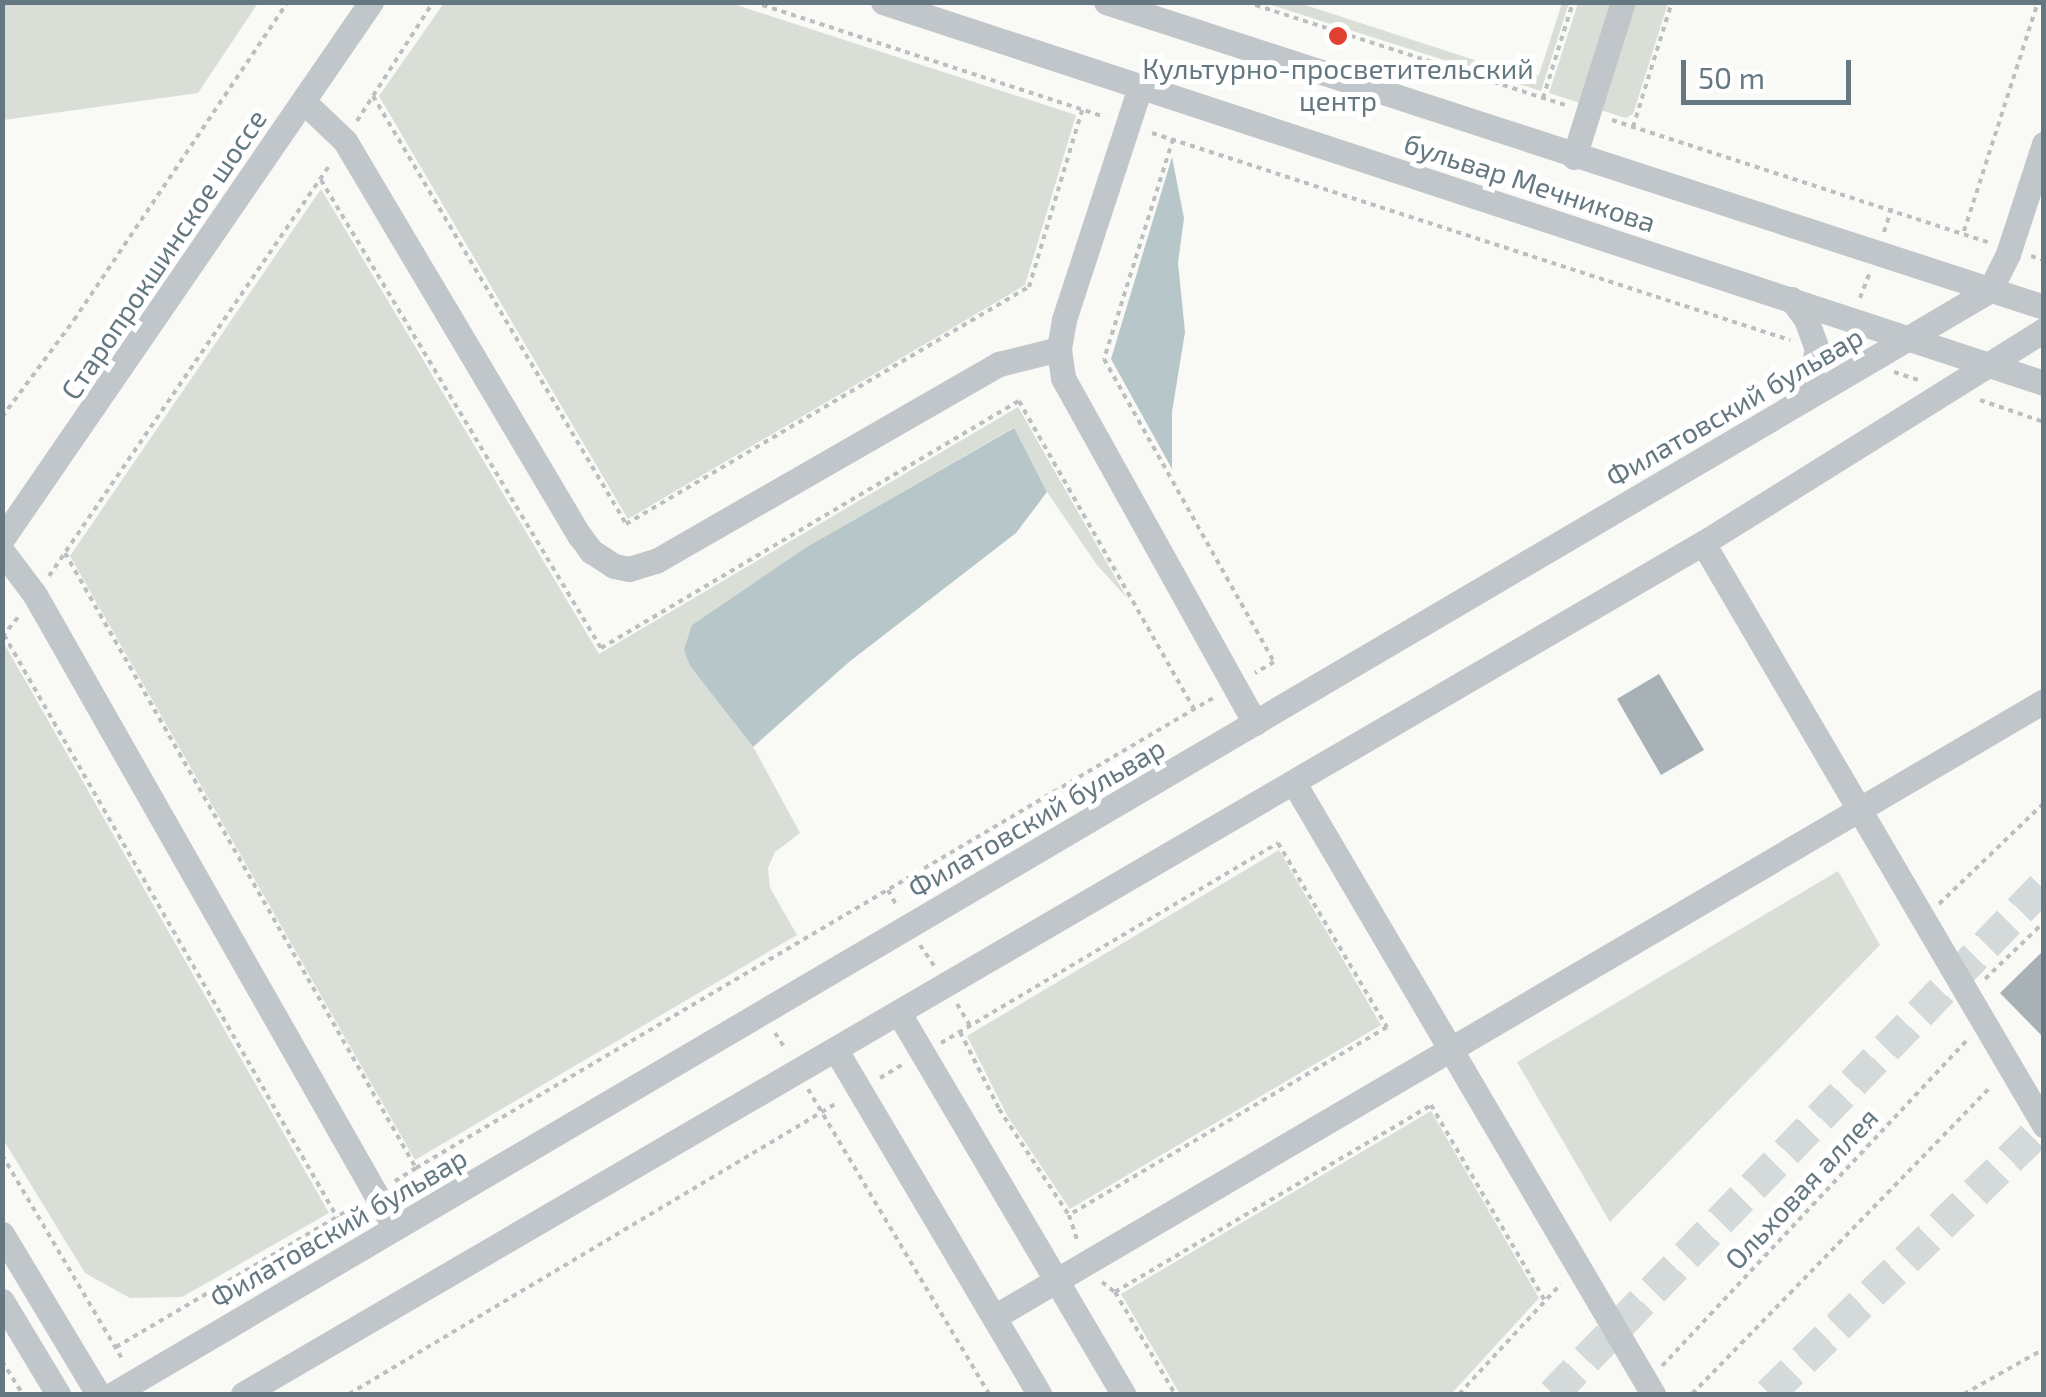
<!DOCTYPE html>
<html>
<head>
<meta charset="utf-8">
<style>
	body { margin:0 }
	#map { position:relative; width:2046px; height:1397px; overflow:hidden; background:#f9f9f6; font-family:"Exo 2",sans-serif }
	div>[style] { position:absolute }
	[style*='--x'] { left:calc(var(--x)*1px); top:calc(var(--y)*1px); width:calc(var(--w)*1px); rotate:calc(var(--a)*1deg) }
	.green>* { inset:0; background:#d9ded6 }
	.water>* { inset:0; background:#b7c6c8 }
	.building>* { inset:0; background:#a7b1b6 }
	.major-tunnel>* { height:32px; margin-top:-16px; transform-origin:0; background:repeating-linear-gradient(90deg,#d4d9d9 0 32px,transparent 0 48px) }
	.path>* { height:4px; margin-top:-2px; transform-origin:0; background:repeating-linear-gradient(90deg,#bbbfc1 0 5px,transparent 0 10px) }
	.minor>* { height:25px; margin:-12.5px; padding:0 12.5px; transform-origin:12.5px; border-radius:12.5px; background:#c0c6c9 }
	.dots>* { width:28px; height:28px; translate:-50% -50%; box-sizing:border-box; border:5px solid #fff; border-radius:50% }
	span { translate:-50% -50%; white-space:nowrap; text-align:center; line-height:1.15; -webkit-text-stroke:10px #fff; paint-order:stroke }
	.poi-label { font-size:28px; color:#657881 }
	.street-label { font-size:28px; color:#657881 }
	.frame { position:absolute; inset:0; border:5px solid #657881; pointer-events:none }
	.scale { position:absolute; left:1681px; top:60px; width:170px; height:45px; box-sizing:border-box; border:5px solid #657881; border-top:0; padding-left:12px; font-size:30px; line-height:35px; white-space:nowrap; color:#657881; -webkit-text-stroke:8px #fff; paint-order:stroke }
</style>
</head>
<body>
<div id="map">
	<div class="green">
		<div style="clip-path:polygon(2px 3px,3px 2px,258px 3px,198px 93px,3px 120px)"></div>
		<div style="clip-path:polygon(730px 3px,1076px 115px,1025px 285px,628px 519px,379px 96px,444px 3px)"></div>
		<div style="clip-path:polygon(1265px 3px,1299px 3px,1530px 78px,1539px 75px,1562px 3px,1569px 3px,1541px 91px)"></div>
		<div style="clip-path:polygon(1578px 3px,1612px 3px,1580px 103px,1549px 93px)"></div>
		<div style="clip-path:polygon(1634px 3px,1668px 3px,1633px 114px,1626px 118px,1600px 110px)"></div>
		<div style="clip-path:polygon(321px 189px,599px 654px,1018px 407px,1127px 598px,1097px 565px,1047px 492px,1013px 428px,805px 548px,692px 625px,690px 666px,755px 750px,800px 833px,775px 852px,768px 868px,770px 888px,797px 935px,415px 1160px,70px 556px)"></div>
		<div style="clip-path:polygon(5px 645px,329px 1213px,182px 1297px,130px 1298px,85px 1273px,3px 1139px)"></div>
		<div style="clip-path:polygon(1279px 850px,1381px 1025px,1070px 1209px,1008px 1117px,967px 1036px)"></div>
		<div style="clip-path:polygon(1838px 871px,1880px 945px,1610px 1222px,1517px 1062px)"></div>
		<div style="clip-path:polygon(1431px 1111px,1539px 1298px,1451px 1394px,1180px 1394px,1121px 1294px)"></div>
	</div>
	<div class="water">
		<div style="clip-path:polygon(1172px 157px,1184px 218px,1178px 263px,1185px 332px,1172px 412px,1172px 469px,1111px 359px)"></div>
		<div style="clip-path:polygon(1014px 428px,1047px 492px,1016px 533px,849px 662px,753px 747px,690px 666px,684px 650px,692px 625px,805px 548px)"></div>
	</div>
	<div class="building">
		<div style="clip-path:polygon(1659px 674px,1704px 750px,1661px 775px,1617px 699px)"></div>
		<div style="clip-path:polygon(2044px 950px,2044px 1038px,2000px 993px)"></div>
	</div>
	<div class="major-tunnel">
		<div style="--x:1553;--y:1394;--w:707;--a:-46.03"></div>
		<div style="--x:1769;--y:1394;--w:384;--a:-44.3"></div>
	</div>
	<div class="path">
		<div style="--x:753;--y:2;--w:370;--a:18.1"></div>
		<div style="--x:1246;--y:2;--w:335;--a:17.9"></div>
		<div style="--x:373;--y:96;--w:497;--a:59.4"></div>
		<div style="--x:626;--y:524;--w:468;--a:-30.5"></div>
		<div style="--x:1029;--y:287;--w:185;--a:-73.3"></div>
		<div style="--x:1543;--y:98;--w:101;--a:-72.6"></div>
		<div style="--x:1612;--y:120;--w:395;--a:18"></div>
		<div style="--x:357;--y:121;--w:141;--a:-57.4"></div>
		<div style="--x:1633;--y:127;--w:131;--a:-72.7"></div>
		<div style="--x:1152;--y:133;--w:671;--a:17.98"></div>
		<div style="--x:1173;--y:139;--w:231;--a:107.4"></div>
		<div style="--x:1104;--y:359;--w:347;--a:60.7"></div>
		<div style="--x:1274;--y:662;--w:22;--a:150"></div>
		<div style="--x:321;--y:180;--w:545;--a:59.11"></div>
		<div style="--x:601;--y:648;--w:486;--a:-30.6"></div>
		<div style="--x:1019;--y:401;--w:354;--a:60.4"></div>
		<div style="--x:1964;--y:231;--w:241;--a:-72.1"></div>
		<div style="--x:1884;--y:232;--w:25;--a:-72"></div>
		<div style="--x:2031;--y:256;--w:14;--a:17"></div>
		<div style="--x:1860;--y:298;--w:26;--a:-69"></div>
		<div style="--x:1894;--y:372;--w:26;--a:18"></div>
		<div style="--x:1980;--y:400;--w:68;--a:19"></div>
		<div style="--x:2;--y:417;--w:121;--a:-53.4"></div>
		<div style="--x:74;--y:320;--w:383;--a:-56.1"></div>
		<div style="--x:65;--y:553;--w:708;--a:60.29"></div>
		<div style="--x:416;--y:1168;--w:25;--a:148"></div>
		<div style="--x:49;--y:576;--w:500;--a:-55.67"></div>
		<div style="--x:4;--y:635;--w:671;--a:60.22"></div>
		<div style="--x:2;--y:637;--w:27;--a:-51"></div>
		<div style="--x:888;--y:890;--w:18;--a:61"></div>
		<div style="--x:1939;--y:904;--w:146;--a:-43.9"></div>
		<div style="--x:920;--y:945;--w:25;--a:56"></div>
		<div style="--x:1985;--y:979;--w:82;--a:-44"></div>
		<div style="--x:957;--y:1004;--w:26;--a:59"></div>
		<div style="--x:960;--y:1032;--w:86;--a:63.1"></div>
		<div style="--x:999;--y:1109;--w:127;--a:56.6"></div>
		<div style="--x:1069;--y:1215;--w:25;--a:72"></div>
		<div style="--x:775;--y:1033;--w:20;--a:57"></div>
		<div style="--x:941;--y:1043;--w:392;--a:-30.7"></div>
		<div style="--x:1278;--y:843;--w:214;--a:59.4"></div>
		<div style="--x:1387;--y:1027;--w:369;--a:149.4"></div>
		<div style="--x:880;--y:1078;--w:26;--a:-31"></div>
		<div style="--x:808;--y:1089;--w:355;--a:59.3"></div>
		<div style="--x:2;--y:1155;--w:240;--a:59.5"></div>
		<div style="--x:416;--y:1168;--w:925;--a:-30.53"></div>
		<div style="--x:1102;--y:1282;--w:16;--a:38"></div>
		<div style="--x:1115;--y:1292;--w:118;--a:59.5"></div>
		<div style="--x:1115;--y:1292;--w:367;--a:-30.6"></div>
		<div style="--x:1431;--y:1105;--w:227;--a:59.8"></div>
		<div style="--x:116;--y:1347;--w:280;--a:-30.5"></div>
		<div style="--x:2;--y:1361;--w:39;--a:58"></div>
		<div style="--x:1662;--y:1366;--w:445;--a:-46.9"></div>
		<div style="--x:349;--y:1394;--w:568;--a:-30.81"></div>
		<div style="--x:1459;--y:1394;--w:150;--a:-47.2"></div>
		<div style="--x:1692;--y:1394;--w:429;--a:-45.8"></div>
		<div style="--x:1964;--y:1394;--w:92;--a:-29.4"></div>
	</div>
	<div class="minor">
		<div style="--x:883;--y:2;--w:1222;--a:18.17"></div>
		<div style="--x:1106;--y:2;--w:986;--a:18.01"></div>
		<div style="--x:1140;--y:87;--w:245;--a:108.1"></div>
		<div style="--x:1064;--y:320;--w:29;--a:100"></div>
		<div style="--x:1059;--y:349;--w:29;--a:82"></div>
		<div style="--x:1063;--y:378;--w:395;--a:60.9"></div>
		<div style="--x:304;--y:102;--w:57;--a:43.6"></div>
		<div style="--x:345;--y:141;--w:460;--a:59.3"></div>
		<div style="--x:580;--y:536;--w:19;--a:54"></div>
		<div style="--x:591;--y:551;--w:27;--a:33"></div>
		<div style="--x:614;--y:566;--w:15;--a:11"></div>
		<div style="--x:629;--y:569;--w:28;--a:-17"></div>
		<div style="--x:656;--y:561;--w:396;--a:-29.9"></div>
		<div style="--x:999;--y:364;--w:62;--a:-14"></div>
		<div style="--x:1574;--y:157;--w:163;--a:-72.5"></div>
		<div style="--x:1990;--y:290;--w:40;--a:-63.4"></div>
		<div style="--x:2008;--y:254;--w:116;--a:-71.9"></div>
		<div style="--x:1791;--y:299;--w:25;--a:53"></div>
		<div style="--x:1806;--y:319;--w:32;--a:70"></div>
		<div style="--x:1817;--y:349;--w:36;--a:103"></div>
		<div style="--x:1809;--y:384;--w:22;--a:124"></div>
		<div style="--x:2;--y:539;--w:652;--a:-55.51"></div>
		<div style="--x:1703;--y:543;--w:675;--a:59.63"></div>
		<div style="--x:2;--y:551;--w:55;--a:53.1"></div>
		<div style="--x:35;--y:595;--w:728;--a:60.37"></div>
		<div style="--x:1294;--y:783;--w:709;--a:59.56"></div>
		<div style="--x:900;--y:1015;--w:440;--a:59.5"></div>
		<div style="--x:837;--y:1052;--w:397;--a:59.4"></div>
		<div style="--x:2;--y:1234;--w:187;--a:59"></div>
		<div style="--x:2;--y:1301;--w:109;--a:58.9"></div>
		<div style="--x:994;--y:1317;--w:1217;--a:-30.4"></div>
		<div style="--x:113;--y:1394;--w:2178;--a:-30.46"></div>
		<div style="--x:243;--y:1394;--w:1690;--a:-30.24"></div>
		<div style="--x:1703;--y:543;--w:402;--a:-32"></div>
	</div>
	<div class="dots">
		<div style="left:1338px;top:36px;background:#df4230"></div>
	</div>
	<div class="poi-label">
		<span style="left:1338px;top:84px">Культурно-просветительский<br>центр</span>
	</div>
	<div class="street-label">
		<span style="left:1530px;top:182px;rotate:18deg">бульвар Мечникова</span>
		<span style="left:163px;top:254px;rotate:-56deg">Старопрокшинское шоссе</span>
		<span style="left:1734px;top:406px;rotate:-30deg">Филатовский бульвар</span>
		<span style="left:1036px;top:817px;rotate:-30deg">Филатовский бульвар</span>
		<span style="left:1801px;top:1188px;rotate:-47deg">Ольховая аллея</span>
		<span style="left:338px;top:1227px;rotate:-30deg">Филатовский бульвар</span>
	</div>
	<div class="frame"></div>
	<div class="scale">50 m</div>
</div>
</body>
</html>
